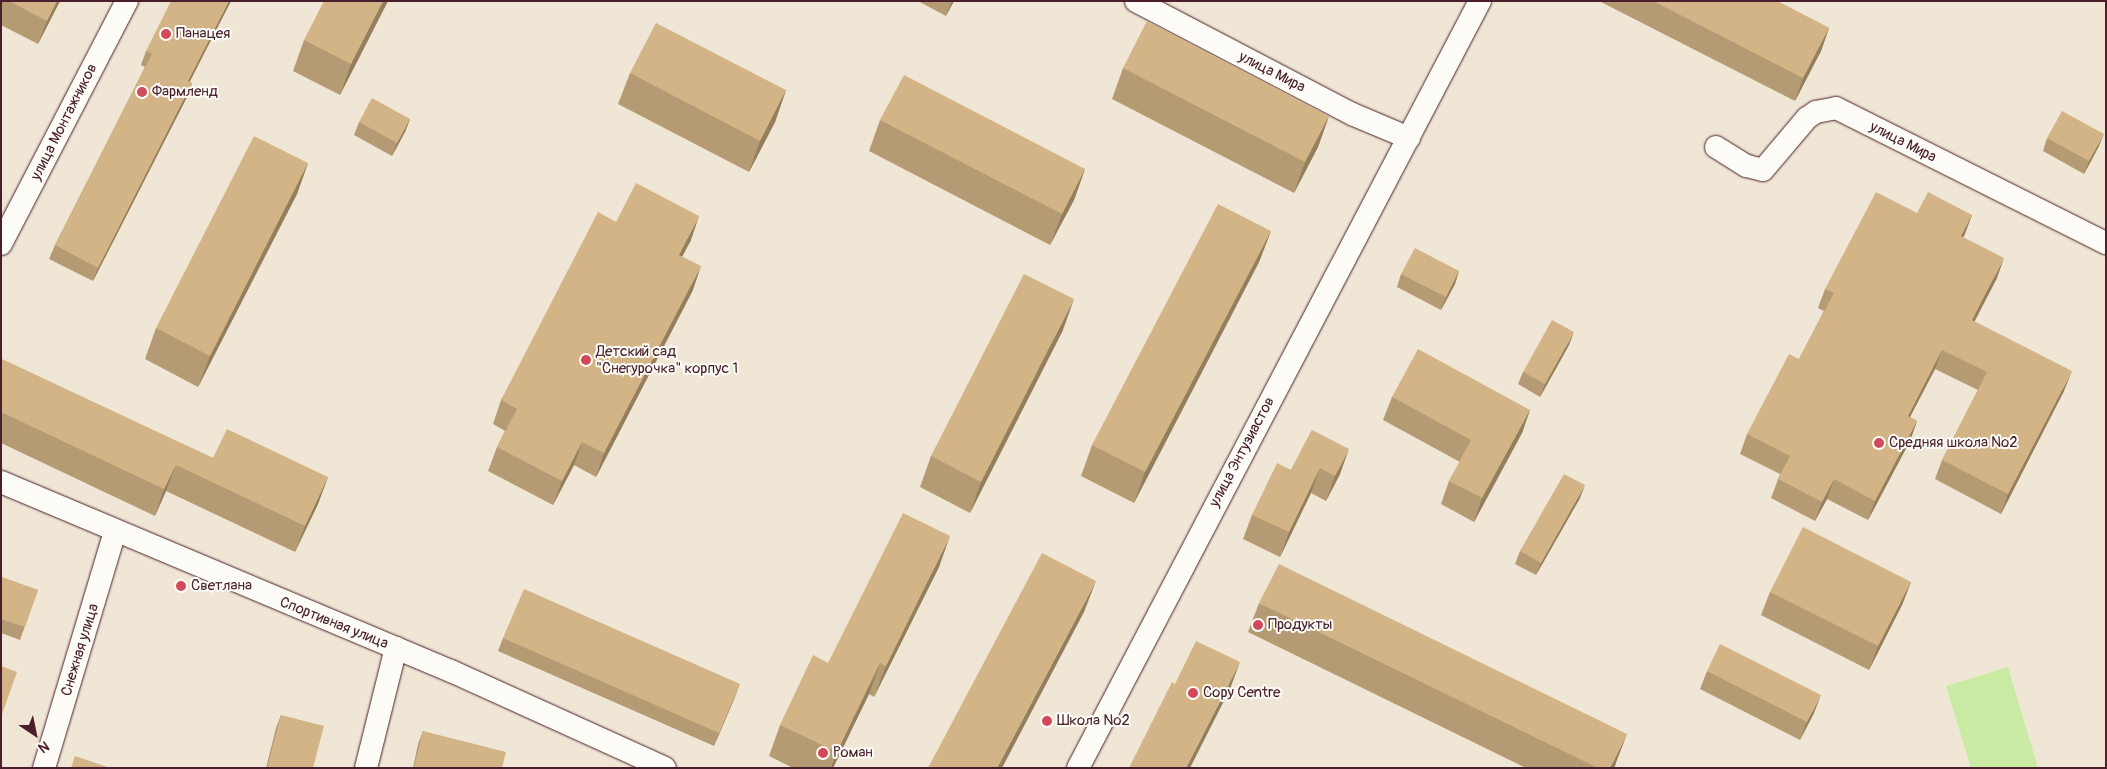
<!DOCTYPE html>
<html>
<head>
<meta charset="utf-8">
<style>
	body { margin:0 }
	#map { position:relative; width:2107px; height:769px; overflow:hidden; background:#f0e6d5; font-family:Pangolin,sans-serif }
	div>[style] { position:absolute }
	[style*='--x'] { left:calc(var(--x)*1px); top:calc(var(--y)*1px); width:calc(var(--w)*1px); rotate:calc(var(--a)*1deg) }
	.green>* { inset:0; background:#c9eba3 }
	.roads { filter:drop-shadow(0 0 1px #4a1f2b) drop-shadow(0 0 1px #4a1f2b) }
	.street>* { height:22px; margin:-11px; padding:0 11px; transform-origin:11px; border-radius:11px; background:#fdfcf7 }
	.wall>* { inset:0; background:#b59b73 }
	.shaded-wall>* { inset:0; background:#937e5e }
	.building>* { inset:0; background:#d2b486 }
	.dots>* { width:14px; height:14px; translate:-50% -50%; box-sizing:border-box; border:2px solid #fdfcf7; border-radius:50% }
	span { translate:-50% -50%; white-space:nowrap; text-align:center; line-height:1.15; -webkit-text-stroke:4px #fdfcf7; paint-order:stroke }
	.poi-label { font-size:15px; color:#4a1f2b }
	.left { translate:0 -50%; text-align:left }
	.street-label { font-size:15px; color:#4a1f2b }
	.frame { position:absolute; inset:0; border:2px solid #4a1f2b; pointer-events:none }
	.north { position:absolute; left:10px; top:709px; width:50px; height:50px; -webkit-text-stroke:4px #fdfcf7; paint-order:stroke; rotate:146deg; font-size:14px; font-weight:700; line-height:20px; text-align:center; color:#4a1f2b }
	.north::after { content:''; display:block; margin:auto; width:18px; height:22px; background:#4a1f2b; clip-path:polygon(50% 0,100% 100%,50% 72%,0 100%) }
</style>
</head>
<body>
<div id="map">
	<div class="green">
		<div style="clip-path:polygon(2008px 667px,2038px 768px,1971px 768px,1946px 686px)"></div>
	</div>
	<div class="roads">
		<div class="street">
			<div style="--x:1136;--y:1;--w:244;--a:27.6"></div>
			<div style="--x:1352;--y:114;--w:62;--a:22.8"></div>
			<div style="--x:1716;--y:147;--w:36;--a:32"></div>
			<div style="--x:1747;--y:166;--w:16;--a:14"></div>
			<div style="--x:1763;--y:170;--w:68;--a:-49.8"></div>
			<div style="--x:1807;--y:118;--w:11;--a:-34"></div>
			<div style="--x:1816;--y:112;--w:20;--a:-11"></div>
			<div style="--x:1836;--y:108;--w:302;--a:26.6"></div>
			<div style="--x:1;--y:244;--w:274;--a:-62.6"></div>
			<div style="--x:1;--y:482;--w:488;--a:22.8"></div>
			<div style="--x:451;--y:671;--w:235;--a:24.4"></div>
			<div style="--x:44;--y:768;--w:246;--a:-73.3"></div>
			<div style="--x:366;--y:768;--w:124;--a:-76"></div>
			<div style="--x:1078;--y:768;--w:866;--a:-62.34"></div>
		</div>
	</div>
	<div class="wall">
		<div style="clip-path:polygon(1px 1px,60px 1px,38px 44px,1px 25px)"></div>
		<div style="clip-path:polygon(231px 1px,189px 82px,192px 83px,187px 97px,93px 281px,49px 259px,55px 245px,145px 67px,141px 65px,146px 51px)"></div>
		<div style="clip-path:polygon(388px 1px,340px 95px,293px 71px,304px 40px)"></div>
		<div style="clip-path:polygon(918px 1px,954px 1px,946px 16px)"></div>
		<div style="clip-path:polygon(1599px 1px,1777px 1px,1829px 28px,1821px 51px,1795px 101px)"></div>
		<div style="clip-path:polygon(1123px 68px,1329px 116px,1318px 147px,1294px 193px,1112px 99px)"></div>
		<div style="clip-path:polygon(630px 73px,786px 90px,775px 122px,749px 172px,618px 104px)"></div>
		<div style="clip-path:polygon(410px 119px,405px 132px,392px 156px,354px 135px,359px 122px)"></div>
		<div style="clip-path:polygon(880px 120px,1085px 169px,1074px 200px,1050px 245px,869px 151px)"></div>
		<div style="clip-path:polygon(2047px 138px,2099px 146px,2084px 174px,2043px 151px)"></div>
		<div style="clip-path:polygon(308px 163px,297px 194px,198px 387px,145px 359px,156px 328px)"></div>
		<div style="clip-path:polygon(1917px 213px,1972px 215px,1963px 237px,1997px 278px,1974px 321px,2064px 391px,2001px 514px,1935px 479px,1942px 460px,1978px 390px,1935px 369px,1910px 417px,1917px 421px,1910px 441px,1868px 520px,1827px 499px,1815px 521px,1771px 498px,1780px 474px,1740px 454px,1747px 434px,1799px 359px,1824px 311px,1818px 308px,1825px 289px)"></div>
		<div style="clip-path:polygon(616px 222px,691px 240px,682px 256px,693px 290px,596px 477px,574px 465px,553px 505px,488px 471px,497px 447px,505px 431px,493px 424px,501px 400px)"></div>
		<div style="clip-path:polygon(1271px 231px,1259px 262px,1134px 503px,1081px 476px,1092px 445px)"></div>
		<div style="clip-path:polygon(1459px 271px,1455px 284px,1441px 310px,1397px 287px,1401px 274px)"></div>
		<div style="clip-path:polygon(1063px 330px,970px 513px,920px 487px,931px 456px)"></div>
		<div style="clip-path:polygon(1569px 345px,1540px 397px,1518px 384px,1523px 372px)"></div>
		<div style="clip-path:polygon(1px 360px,213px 458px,328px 477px,318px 504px,295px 552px,166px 491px,155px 516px,1px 443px)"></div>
		<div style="clip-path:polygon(1392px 397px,1530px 410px,1522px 433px,1474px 522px,1441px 504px,1449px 481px,1460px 462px,1383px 420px)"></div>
		<div style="clip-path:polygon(1312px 430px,1340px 474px,1326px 501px,1311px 493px,1280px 557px,1243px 539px,1252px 515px,1291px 470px)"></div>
		<div style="clip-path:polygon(1580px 498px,1536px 575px,1515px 564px,1520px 551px)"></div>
		<div style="clip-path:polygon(939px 567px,874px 697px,869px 694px,833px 768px,793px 768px,769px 756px,780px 725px,828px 663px)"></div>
		<div style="clip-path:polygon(1px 577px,38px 590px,20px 640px,1px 633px)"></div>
		<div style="clip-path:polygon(1911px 582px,1902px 605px,1869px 670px,1761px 615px,1770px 592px)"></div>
		<div style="clip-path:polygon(1259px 603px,1616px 764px,1614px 768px,1526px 768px,1248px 632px)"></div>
		<div style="clip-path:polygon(503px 638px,735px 697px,714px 746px,498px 651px)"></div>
		<div style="clip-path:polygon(1707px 671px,1814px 713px,1800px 740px,1700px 689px)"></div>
		<div style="clip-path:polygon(281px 715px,313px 768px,266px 768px,276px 728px)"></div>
		<div style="clip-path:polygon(423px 731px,502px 768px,413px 768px,418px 744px)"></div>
	</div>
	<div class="shaded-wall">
		<div style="clip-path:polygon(57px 1px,60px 1px,38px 44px,47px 21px)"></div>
		<div style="clip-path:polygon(229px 1px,231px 1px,183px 95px,188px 81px)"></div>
		<div style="clip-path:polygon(383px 1px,388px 1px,340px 95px,351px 64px)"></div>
		<div style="clip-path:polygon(952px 1px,954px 1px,946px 16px)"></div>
		<div style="clip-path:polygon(1829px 28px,1821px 51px,1795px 101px,1803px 78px)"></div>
		<div style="clip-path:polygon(192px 83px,187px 97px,93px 281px,98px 268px)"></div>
		<div style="clip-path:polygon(786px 90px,775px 122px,749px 172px,760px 141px)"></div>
		<div style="clip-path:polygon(1329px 116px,1318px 147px,1294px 193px,1305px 162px)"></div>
		<div style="clip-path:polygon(410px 119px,405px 132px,392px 156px,397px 143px)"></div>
		<div style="clip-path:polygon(2104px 134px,2099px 146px,2084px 174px,2089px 161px)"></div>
		<div style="clip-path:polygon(308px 163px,297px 194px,198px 387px,210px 356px)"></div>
		<div style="clip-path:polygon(1085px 169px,1074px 200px,1050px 245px,1062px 214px)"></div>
		<div style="clip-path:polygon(1972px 215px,1965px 234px,1954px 255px,1961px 236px)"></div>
		<div style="clip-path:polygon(699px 216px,691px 240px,671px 278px,679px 255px)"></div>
		<div style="clip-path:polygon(1271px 231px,1259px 262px,1134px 503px,1145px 472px)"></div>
		<div style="clip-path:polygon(2004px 258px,1997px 278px,1965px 340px,1972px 320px)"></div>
		<div style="clip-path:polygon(701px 266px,693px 290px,596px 477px,604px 453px)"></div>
		<div style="clip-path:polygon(1459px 271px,1455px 284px,1441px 310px,1446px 297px)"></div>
		<div style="clip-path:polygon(1074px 299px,1063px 330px,970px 513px,981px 482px)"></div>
		<div style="clip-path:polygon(1574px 332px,1569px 345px,1540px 397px,1545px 384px)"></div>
		<div style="clip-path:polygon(1942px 350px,1935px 369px,1900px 436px,1908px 416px)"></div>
		<div style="clip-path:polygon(2072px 371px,2064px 391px,2001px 514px,2008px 494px)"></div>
		<div style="clip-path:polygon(1530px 410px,1522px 433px,1474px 522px,1482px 498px)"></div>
		<div style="clip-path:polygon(1917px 421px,1910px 441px,1868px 520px,1875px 501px)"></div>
		<div style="clip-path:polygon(582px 442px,574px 465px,553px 505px,562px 481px)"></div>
		<div style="clip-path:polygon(1349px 449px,1340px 474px,1326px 501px,1335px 476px)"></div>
		<div style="clip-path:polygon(176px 465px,166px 491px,155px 516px,164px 489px)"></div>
		<div style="clip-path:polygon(1320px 468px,1311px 493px,1280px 557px,1289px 532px)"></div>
		<div style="clip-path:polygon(328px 477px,318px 504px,295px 552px,305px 526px)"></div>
		<div style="clip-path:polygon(1834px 479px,1827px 499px,1815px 521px,1822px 502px)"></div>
		<div style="clip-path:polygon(1585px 485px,1580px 498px,1536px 575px,1541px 563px)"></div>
		<div style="clip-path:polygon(950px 536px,939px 567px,874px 697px,886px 666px)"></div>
		<div style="clip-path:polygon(1096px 581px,1084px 612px,1002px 768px,997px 768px)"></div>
		<div style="clip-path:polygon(1911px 582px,1902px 605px,1869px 670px,1878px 646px)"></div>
		<div style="clip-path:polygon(1240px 662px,1230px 689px,1190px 768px,1186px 768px)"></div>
		<div style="clip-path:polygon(880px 663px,869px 694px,833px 768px,831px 768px,837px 752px)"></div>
		<div style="clip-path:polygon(740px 684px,735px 697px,714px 746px,719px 733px)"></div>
		<div style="clip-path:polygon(1821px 695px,1814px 713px,1800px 740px,1807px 722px)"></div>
		<div style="clip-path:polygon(1627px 734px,1614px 768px,1610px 768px)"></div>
	</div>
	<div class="building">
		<div style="clip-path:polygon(9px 1px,57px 1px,47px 21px)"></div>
		<div style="clip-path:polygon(171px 1px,229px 1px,188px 81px,192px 83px,98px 268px,55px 245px,152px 54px,146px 51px)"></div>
		<div style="clip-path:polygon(324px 1px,383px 1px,351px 64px,304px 40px)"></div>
		<div style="clip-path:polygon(1653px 1px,1777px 1px,1829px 28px,1803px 78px)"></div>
		<div style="clip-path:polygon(1147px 21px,1329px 116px,1305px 162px,1123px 68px)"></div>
		<div style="clip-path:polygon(656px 23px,786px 90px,760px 141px,630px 73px)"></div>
		<div style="clip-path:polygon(904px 75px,1085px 169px,1062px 214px,880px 120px)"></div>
		<div style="clip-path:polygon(372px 98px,410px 119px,397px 143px,359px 122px)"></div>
		<div style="clip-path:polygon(2062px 111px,2104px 134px,2089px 161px,2047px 138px)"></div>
		<div style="clip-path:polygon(254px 136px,308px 163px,210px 356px,156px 328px)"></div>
		<div style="clip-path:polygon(636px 183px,699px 216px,679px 255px,701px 266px,604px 453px,582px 442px,562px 481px,497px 447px,517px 409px,501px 400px,598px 212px,616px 222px)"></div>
		<div style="clip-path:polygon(1876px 192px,1917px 213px,1928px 192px,1972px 215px,1961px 236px,2004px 258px,1972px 320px,2072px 371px,2008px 494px,1942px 460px,1987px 372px,1942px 350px,1908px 416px,1917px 421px,1875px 501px,1834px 479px,1822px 502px,1778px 479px,1790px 456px,1747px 434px,1789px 354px,1799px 359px,1834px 293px,1825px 289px)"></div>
		<div style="clip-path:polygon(1218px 204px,1271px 231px,1145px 472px,1092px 445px)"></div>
		<div style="clip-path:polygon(1415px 248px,1459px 271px,1446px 297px,1401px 274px)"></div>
		<div style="clip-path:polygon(1024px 274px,1074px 299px,981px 482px,931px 456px)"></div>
		<div style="clip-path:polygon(1552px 320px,1574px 332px,1545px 384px,1523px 372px)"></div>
		<div style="clip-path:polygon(1418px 349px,1530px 410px,1482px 498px,1449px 481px,1471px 440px,1392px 397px)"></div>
		<div style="clip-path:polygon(2px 359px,213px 458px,227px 429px,328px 477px,305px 526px,176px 465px,164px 489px,1px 412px,1px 360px)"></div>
		<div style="clip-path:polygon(1312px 430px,1349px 449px,1335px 476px,1320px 468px,1289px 532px,1252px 515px,1277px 463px,1291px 470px)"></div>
		<div style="clip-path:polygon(1564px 474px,1585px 485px,1541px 563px,1520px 551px)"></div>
		<div style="clip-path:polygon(903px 513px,950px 536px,886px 666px,880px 663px,837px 752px,780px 725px,813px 655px,828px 663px)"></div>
		<div style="clip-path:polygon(1803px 527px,1911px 582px,1878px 646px,1770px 592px)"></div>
		<div style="clip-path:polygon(1042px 553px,1096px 581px,997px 768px,928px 768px)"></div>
		<div style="clip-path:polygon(1279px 564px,1627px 734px,1610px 768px,1598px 768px,1259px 603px)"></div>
		<div style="clip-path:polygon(1px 577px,38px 590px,25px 627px,1px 619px)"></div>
		<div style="clip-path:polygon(524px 589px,740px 684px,719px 733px,503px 638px)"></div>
		<div style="clip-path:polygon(1196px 641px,1240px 662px,1186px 768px,1129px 768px,1172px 682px,1175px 684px)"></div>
		<div style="clip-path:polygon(1720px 644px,1821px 695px,1807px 722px,1707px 671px)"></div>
		<div style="clip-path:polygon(1px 666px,17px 672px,1px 717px)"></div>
		<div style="clip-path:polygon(281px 715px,324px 726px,313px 768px,267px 768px)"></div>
		<div style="clip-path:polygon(423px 731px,506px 752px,502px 768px,414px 768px)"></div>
		<div style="clip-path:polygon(75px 756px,110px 768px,71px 768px)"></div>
	</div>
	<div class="dots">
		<div style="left:166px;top:34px;background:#d1495b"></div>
		<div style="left:142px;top:92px;background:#d1495b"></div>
		<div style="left:586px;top:360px;background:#d1495b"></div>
		<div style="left:1879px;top:443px;background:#d1495b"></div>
		<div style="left:181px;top:586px;background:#d1495b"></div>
		<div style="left:1258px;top:625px;background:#d1495b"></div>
		<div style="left:1193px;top:693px;background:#d1495b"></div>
		<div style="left:1047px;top:721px;background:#d1495b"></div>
		<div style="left:823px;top:753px;background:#d1495b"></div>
	</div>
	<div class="poi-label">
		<span class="left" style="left:176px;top:34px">Панацея</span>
		<span class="left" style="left:152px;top:92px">Фармленд</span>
		<span class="left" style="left:596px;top:360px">Детский сад<br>"Снегурочка" корпус 1</span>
		<span class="left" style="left:1889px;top:443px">Средняя школа №2</span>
		<span class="left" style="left:191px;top:586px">Светлана</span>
		<span class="left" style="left:1268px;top:625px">Продукты</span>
		<span class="left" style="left:1203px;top:693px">Copy Centre</span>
		<span class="left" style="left:1057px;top:721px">Школа №2</span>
		<span class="left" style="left:833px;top:753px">Роман</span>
	</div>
	<div class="street-label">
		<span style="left:1272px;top:72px;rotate:27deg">улица Мира</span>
		<span style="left:64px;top:122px;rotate:-63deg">улица Монтажников</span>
		<span style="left:1903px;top:142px;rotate:27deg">улица Мира</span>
		<span style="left:1242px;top:452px;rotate:-62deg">улица Энтузиастов</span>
		<span style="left:334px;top:623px;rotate:22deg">Спортивная улица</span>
		<span style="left:80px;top:650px;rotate:-73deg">Снежная улица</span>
	</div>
	<div class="frame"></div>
	<div class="north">N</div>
</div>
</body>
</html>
